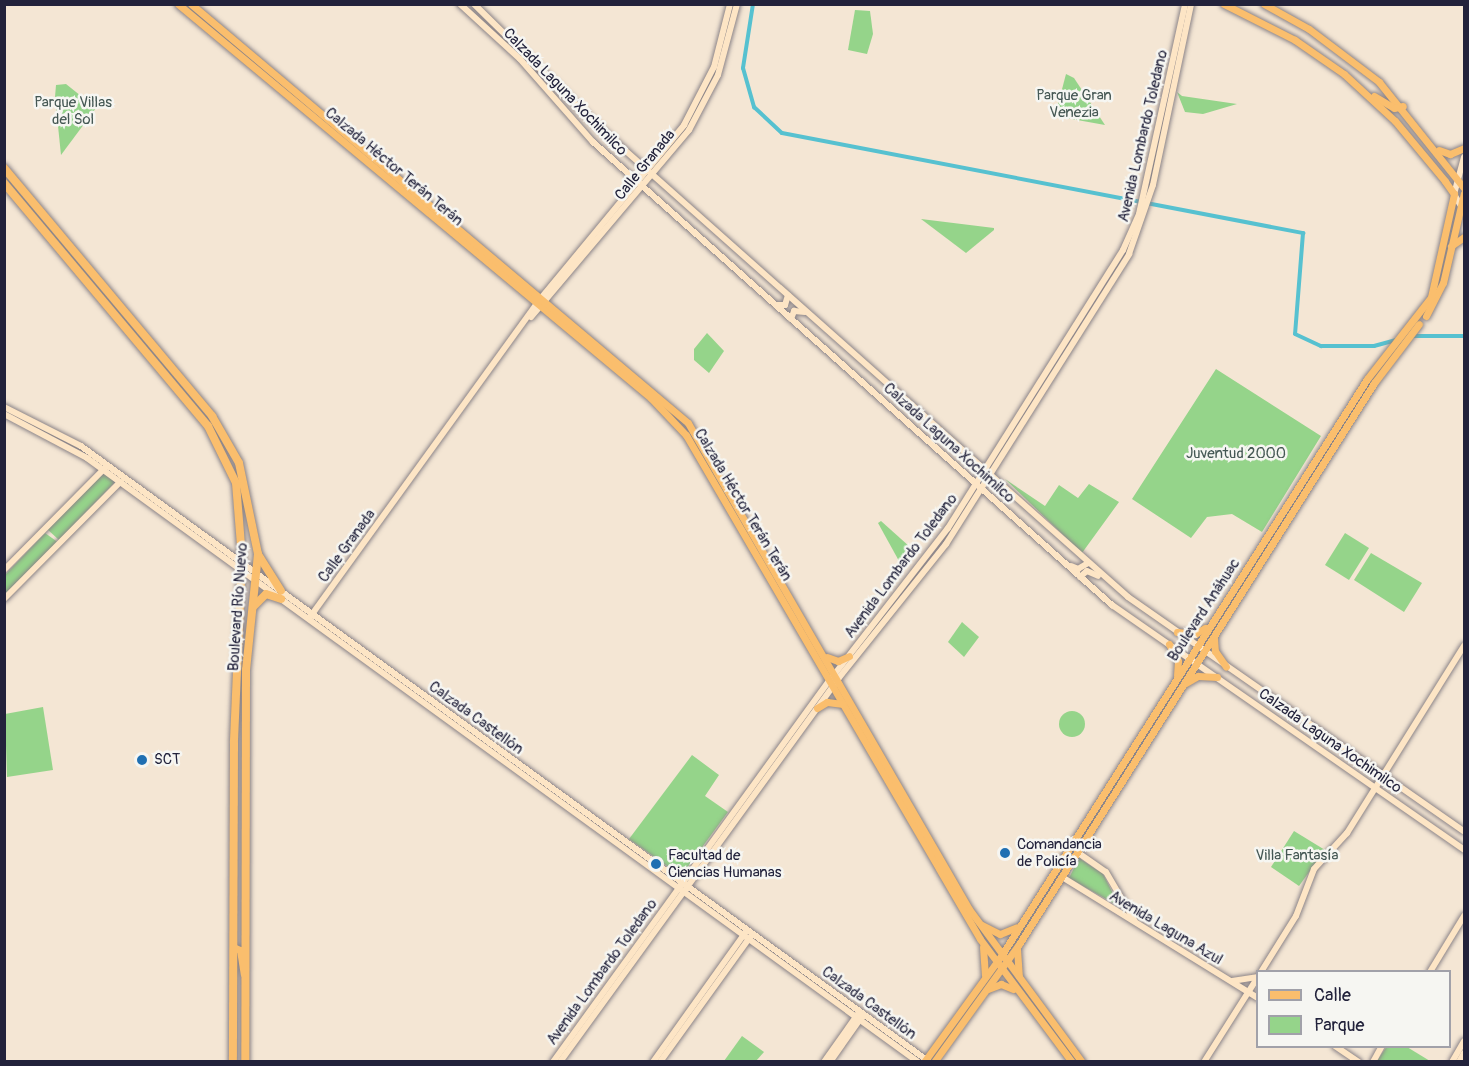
<!DOCTYPE html>
<html>
<head>
<meta charset="utf-8">
<style>
	body { margin:0 }
	#map { position:relative; width:1469px; height:1066px; overflow:hidden; background:#f4e6d4; font-family:Pangolin,sans-serif }
	div>[style] { position:absolute }
	[style*='--x'] { left:calc(var(--x)*1px); top:calc(var(--y)*1px); width:calc(var(--w)*1px); rotate:calc(var(--a)*1deg) }
	.green>* { inset:0; background:#95d48a }
	.round { border-radius:50% }
	.canal>* { height:4px; margin:-2px; padding:0 2px; transform-origin:2px; border-radius:2px; background:#56c1d0 }
	.roads { filter:drop-shadow(0 0 2px #8b8488) drop-shadow(0 0 2px #8b8488) }
	.secondary>* { height:6px; margin:-3px; padding:0 3px; transform-origin:3px; border-radius:3px; background:#fde5c5 }
	.primary>* { height:7px; margin:-3.5px; padding:0 3.5px; transform-origin:3.5px; border-radius:3.5px; background:#fabe6d }
	.highway>* { height:8px; margin:-4px; padding:0 4px; transform-origin:4px; border-radius:4px; background:#fabe6d }
	.dots>* { width:16px; height:16px; translate:-50% -50%; box-sizing:border-box; border:3px solid #f6f6f2; border-radius:50% }
	span { translate:-50% -50%; white-space:nowrap; text-align:center; line-height:1.15; -webkit-text-stroke:5px #f6f6f2; paint-order:stroke }
	.street-label { font-size:15px; color:#22223b }
	.park-label { font-size:15px; color:#445753 }
	.poi-label { font-size:15px; color:#22223b }
	.left { translate:0 -50%; text-align:left }
	.frame { position:absolute; inset:0; border:6px solid #22223b; pointer-events:none }
	.legend { position:absolute; left:1256px; top:970px; width:195px; height:78px; box-sizing:border-box; background:#f6f6f2; border:2px solid #a1a1a9; margin:0; padding:8px 10px; list-style:none; font-size:18px; color:#22223b }
	.legend li { display:flex; align-items:center; gap:12px; height:30px }
	.legend b { width:30px; border:2px solid #a1a1a9 }
</style>
</head>
<body>
<div id="map">
	<div class="green">
		<div style="clip-path:polygon(855px 10px,870px 11px,873px 34px,867px 54px,848px 50px)"></div>
		<div style="clip-path:polygon(1066px 74px,1074px 78px,1105px 125px,1055px 116px)"></div>
		<div style="clip-path:polygon(66px 84px,96px 108px,61px 155px,55px 97px,56px 85px)"></div>
		<div style="clip-path:polygon(1177px 92px,1182px 96px,1237px 104px,1203px 114px,1185px 112px)"></div>
		<div style="clip-path:polygon(921px 219px,994px 228px,994px 230px,966px 253px)"></div>
		<div style="clip-path:polygon(707px 333px,724px 351px,709px 373px,694px 360px,694px 349px)"></div>
		<div style="clip-path:polygon(1216px 369px,1321px 436px,1262px 532px,1232px 514px,1207px 517px,1191px 538px,1132px 499px)"></div>
		<div style="clip-path:polygon(102px 472px,115px 482px,59px 540px,47px 529px)"></div>
		<div style="clip-path:polygon(1005px 479px,1045px 506px,1059px 485px,1078px 498px,1089px 484px,1119px 502px,1082px 553px)"></div>
		<div style="clip-path:polygon(881px 521px,910px 547px,899px 561px,878px 523px)"></div>
		<div style="clip-path:polygon(45px 533px,59px 543px,5px 598px,5px 575px)"></div>
		<div style="clip-path:polygon(1345px 533px,1369px 548px,1349px 580px,1325px 565px)"></div>
		<div style="clip-path:polygon(1371px 553px,1422px 583px,1404px 612px,1354px 580px)"></div>
		<div style="clip-path:polygon(962px 622px,979px 637px,964px 657px,948px 642px)"></div>
		<div style="clip-path:polygon(43px 707px,53px 770px,7px 777px,5px 714px)"></div>
		<div class="round" style="left:1059px;top:711px;width:26px;height:26px"></div>
		<div style="clip-path:polygon(692px 755px,719px 775px,705px 796px,728px 812px,681px 876px,629px 839px)"></div>
		<div style="clip-path:polygon(1294px 831px,1325px 850px,1299px 886px,1271px 867px)"></div>
		<div style="clip-path:polygon(1079px 858px,1103px 874px,1120px 907px,1069px 878px)"></div>
		<div style="clip-path:polygon(742px 1036px,764px 1052px,756px 1061px,724px 1061px)"></div>
		<div style="clip-path:polygon(1387px 1046px,1407px 1047px,1430px 1061px,1377px 1061px)"></div>
	</div>
	<div class="canal">
		<div style="--x:753;--y:4;--w:65;--a:98.9"></div>
		<div style="--x:743;--y:68;--w:41;--a:74.2"></div>
		<div style="--x:754;--y:107;--w:38;--a:43"></div>
		<div style="--x:782;--y:133;--w:531;--a:10.87"></div>
		<div style="--x:1303;--y:233;--w:101;--a:94.5"></div>
		<div style="--x:1295;--y:334;--w:29;--a:25"></div>
		<div style="--x:1321;--y:346;--w:53;--a:0"></div>
		<div style="--x:1374;--y:346;--w:23;--a:-15"></div>
		<div style="--x:1412;--y:336;--w:52;--a:0"></div>
	</div>
	<div class="roads">
		<div class="secondary">
			<div style="--x:460;--y:4;--w:81;--a:42.5"></div>
			<div style="--x:520;--y:59;--w:111;--a:48.7"></div>
			<div style="--x:593;--y:142;--w:696;--a:41.74"></div>
			<div style="--x:1112;--y:605;--w:429;--a:34.8"></div>
			<div style="--x:474;--y:4;--w:177;--a:44.5"></div>
			<div style="--x:600;--y:128;--w:706;--a:41.61"></div>
			<div style="--x:1128;--y:597;--w:409;--a:34.9"></div>
			<div style="--x:1464;--y:157;--w:38;--a:105"></div>
			<div style="--x:1454;--y:194;--w:20;--a:60"></div>
			<div style="--x:776;--y:305;--w:9;--a:0"></div>
			<div style="--x:785;--y:305;--w:10;--a:-73"></div>
			<div style="--x:531;--y:317;--w:245;--a:-49.8"></div>
			<div style="--x:689;--y:130;--w:62;--a:-62.2"></div>
			<div style="--x:718;--y:75;--w:73;--a:-75"></div>
			<div style="--x:791;--y:319;--w:9;--a:-69"></div>
			<div style="--x:794;--y:311;--w:11;--a:5"></div>
			<div style="--x:4;--y:407;--w:86;--a:26.9"></div>
			<div style="--x:81;--y:446;--w:1047;--a:35.98"></div>
			<div style="--x:4;--y:414;--w:94;--a:27.9"></div>
			<div style="--x:87;--y:458;--w:1027;--a:36.01"></div>
			<div style="--x:1071;--y:566;--w:8;--a:23"></div>
			<div style="--x:1078;--y:569;--w:12;--a:-31"></div>
			<div style="--x:4;--y:570;--w:144;--a:-45.3"></div>
			<div style="--x:1080;--y:577;--w:9;--a:-41"></div>
			<div style="--x:1087;--y:571;--w:12;--a:24"></div>
			<div style="--x:4;--y:599;--w:165;--a:-45.2"></div>
			<div style="--x:310;--y:617;--w:387;--a:-54.1"></div>
			<div style="--x:537;--y:303;--w:231;--a:-50.4"></div>
			<div style="--x:684;--y:125;--w:65;--a:-62.7"></div>
			<div style="--x:714;--y:67;--w:65;--a:-75.7"></div>
			<div style="--x:1077;--y:852;--w:35;--a:35"></div>
			<div style="--x:1106;--y:872;--w:56;--a:59.7"></div>
			<div style="--x:1062;--y:877;--w:230;--a:31.7"></div>
			<div style="--x:1261;--y:972;--w:66;--a:-58"></div>
			<div style="--x:1296;--y:916;--w:50;--a:-69"></div>
			<div style="--x:1314;--y:869;--w:49;--a:-47.5"></div>
			<div style="--x:1347;--y:833;--w:221;--a:-58"></div>
			<div style="--x:1430;--y:972;--w:66;--a:-58.7"></div>
			<div style="--x:1232;--y:981;--w:25;--a:-9"></div>
			<div style="--x:1335;--y:1046;--w:29;--a:34"></div>
			<div style="--x:553;--y:1062;--w:472;--a:-54.1"></div>
			<div style="--x:830;--y:680;--w:192;--a:-52.2"></div>
			<div style="--x:948;--y:528;--w:328;--a:-57.8"></div>
			<div style="--x:1123;--y:250;--w:39;--a:-66"></div>
			<div style="--x:1139;--y:214;--w:215;--a:-77.6"></div>
			<div style="--x:560;--y:1062;--w:473;--a:-54"></div>
			<div style="--x:838;--y:679;--w:173;--a:-51.3"></div>
			<div style="--x:946;--y:544;--w:343;--a:-57.7"></div>
			<div style="--x:1129;--y:254;--w:73;--a:-70.8"></div>
			<div style="--x:1153;--y:185;--w:185;--a:-78.1"></div>
			<div style="--x:653;--y:1062;--w:158;--a:-54.5"></div>
			<div style="--x:660;--y:1062;--w:154;--a:-54.2"></div>
			<div style="--x:824;--y:1062;--w:59;--a:-54.7"></div>
			<div style="--x:830;--y:1062;--w:54;--a:-54.8"></div>
			<div style="--x:1204;--y:1062;--w:101;--a:-57.6"></div>
			<div style="--x:1373;--y:1062;--w:18;--a:-61"></div>
			<div style="--x:1452;--y:1062;--w:24;--a:-60"></div>
			<div style="--x:1459;--y:1062;--w:10;--a:-61"></div>
		</div>
		<div class="primary">
			<div style="--x:178;--y:4;--w:616;--a:39.79"></div>
			<div style="--x:651;--y:398;--w:51;--a:46.6"></div>
			<div style="--x:686;--y:435;--w:583;--a:59.74"></div>
			<div style="--x:980;--y:939;--w:154;--a:53.2"></div>
			<div style="--x:191;--y:4;--w:650;--a:40.13"></div>
			<div style="--x:688;--y:423;--w:561;--a:59.96"></div>
			<div style="--x:969;--y:909;--w:190;--a:53.6"></div>
			<div style="--x:1264;--y:4;--w:51;--a:29.1"></div>
			<div style="--x:1309;--y:29;--w:88;--a:37.1"></div>
			<div style="--x:1379;--y:82;--w:136;--a:51.3"></div>
			<div style="--x:1374;--y:96;--w:23;--a:31"></div>
			<div style="--x:1394;--y:108;--w:9;--a:-13"></div>
			<div style="--x:1439;--y:150;--w:12;--a:20"></div>
			<div style="--x:1450;--y:154;--w:15;--a:-23"></div>
			<div style="--x:1451;--y:246;--w:16;--a:-35"></div>
			<div style="--x:1426;--y:316;--w:37;--a:-63"></div>
			<div style="--x:1443;--y:283;--w:92;--a:-76.9"></div>
			<div style="--x:1177;--y:632;--w:18;--a:6"></div>
			<div style="--x:1195;--y:634;--w:12;--a:-31"></div>
			<div style="--x:1214;--y:638;--w:13;--a:86"></div>
			<div style="--x:1215;--y:651;--w:19;--a:55"></div>
			<div style="--x:1169;--y:644;--w:19;--a:62"></div>
			<div style="--x:1178;--y:661;--w:14;--a:94"></div>
			<div style="--x:827;--y:657;--w:12;--a:20"></div>
			<div style="--x:838;--y:661;--w:12;--a:-24"></div>
			<div style="--x:1184;--y:684;--w:16;--a:-30"></div>
			<div style="--x:1198;--y:676;--w:19;--a:3"></div>
			<div style="--x:817;--y:708;--w:12;--a:-31"></div>
			<div style="--x:827;--y:702;--w:16;--a:7"></div>
			<div style="--x:982;--y:925;--w:20;--a:27"></div>
			<div style="--x:1000;--y:934;--w:18;--a:-22"></div>
			<div style="--x:233;--y:947;--w:8;--a:23"></div>
			<div style="--x:240;--y:950;--w:24;--a:81"></div>
			<div style="--x:983;--y:947;--w:28;--a:86"></div>
			<div style="--x:1017;--y:949;--w:27;--a:86"></div>
			<div style="--x:988;--y:989;--w:14;--a:-21"></div>
			<div style="--x:1001;--y:984;--w:13;--a:23"></div>
			<div style="--x:924;--y:1062;--w:131;--a:-54"></div>
			<div style="--x:1001;--y:956;--w:683;--a:-57.61"></div>
			<div style="--x:1367;--y:379;--w:104;--a:-52"></div>
			<div style="--x:1431;--y:297;--w:106;--a:-77.4"></div>
			<div style="--x:1454;--y:194;--w:16;--a:-125"></div>
			<div style="--x:1445;--y:181;--w:78;--a:-129.8"></div>
			<div style="--x:1395;--y:121;--w:69;--a:-137.3"></div>
			<div style="--x:1344;--y:74;--w:60;--a:-145.2"></div>
			<div style="--x:1295;--y:40;--w:80;--a:-153.1"></div>
			<div style="--x:934;--y:1062;--w:145;--a:-54.2"></div>
			<div style="--x:1019;--y:944;--w:664;--a:-57.67"></div>
			<div style="--x:1374;--y:383;--w:74;--a:-52.7"></div>
		</div>
		<div class="highway">
			<div style="--x:4;--y:168;--w:324;--a:50"></div>
			<div style="--x:212;--y:416;--w:54;--a:60.1"></div>
			<div style="--x:239;--y:463;--w:93;--a:78.2"></div>
			<div style="--x:258;--y:554;--w:117;--a:95.9"></div>
			<div style="--x:246;--y:670;--w:392;--a:90.1"></div>
			<div style="--x:4;--y:183;--w:317;--a:50"></div>
			<div style="--x:208;--y:426;--w:64;--a:63.8"></div>
			<div style="--x:236;--y:483;--w:74;--a:85.4"></div>
			<div style="--x:242;--y:557;--w:186;--a:92.5"></div>
			<div style="--x:234;--y:743;--w:319;--a:90.2"></div>
			<div style="--x:259;--y:556;--w:41;--a:57.8"></div>
			<div style="--x:253;--y:607;--w:18;--a:-45"></div>
			<div style="--x:266;--y:594;--w:16;--a:18"></div>
		</div>
	</div>
	<div class="dots">
		<div style="left:142px;top:760px;background:#1f6fb2"></div>
		<div style="left:1005px;top:853px;background:#1f6fb2"></div>
		<div style="left:656px;top:864px;background:#1f6fb2"></div>
	</div>
	<div class="street-label">
		<span style="left:565px;top:92px;rotate:46deg">Calzada Laguna Xochimilco</span>
		<span style="left:1143px;top:136px;rotate:-77deg">Avenida Lombardo Toledano</span>
		<span style="left:645px;top:165px;rotate:-51deg">Calle Granada</span>
		<span style="left:394px;top:167px;rotate:40deg">Calzada Héctor Terán Terán</span>
		<span style="left:949px;top:443px;rotate:42deg">Calzada Laguna Xochimilco</span>
		<span style="left:743px;top:505px;rotate:59deg">Calzada Héctor Terán Terán</span>
		<span style="left:347px;top:546px;rotate:-54deg">Calle Granada</span>
		<span style="left:901px;top:566px;rotate:-53deg">Avenida Lombardo Toledano</span>
		<span style="left:238px;top:607px;rotate:-86deg">Boulevard Río Nuevo</span>
		<span style="left:1204px;top:610px;rotate:-57deg">Boulevard Anáhuac</span>
		<span style="left:476px;top:718px;rotate:36deg">Calzada Castellón</span>
		<span style="left:1330px;top:741px;rotate:35deg">Calzada Laguna Xochimilco</span>
		<span style="left:1166px;top:928px;rotate:31deg">Avenida Laguna Azul</span>
		<span style="left:602px;top:972px;rotate:-54deg">Avenida Lombardo Toledano</span>
		<span style="left:869px;top:1003px;rotate:36deg">Calzada Castellón</span>
	</div>
	<div class="park-label">
		<span style="left:1074px;top:104px">Parque Gran<br>Venezia</span>
		<span style="left:73px;top:111px">Parque Villas<br>del Sol</span>
		<span style="left:1236px;top:454px">Juventud 2000</span>
		<span style="left:1297px;top:856px">Villa Fantasía</span>
	</div>
	<div class="poi-label">
		<span class="left" style="left:154px;top:760px">SCT</span>
		<span class="left" style="left:1017px;top:853px">Comandancia<br>de Policía</span>
		<span class="left" style="left:668px;top:864px">Facultad de<br>Ciencias Humanas</span>
	</div>
	<div class="frame"></div>
	<ul class="legend">
	<li><b style="height:8px;background:#fabe6d"></b>Calle</li>
	<li><b style="height:16px;background:#95d48a"></b>Parque</li>
	</ul>
</div>
</body>
</html>
